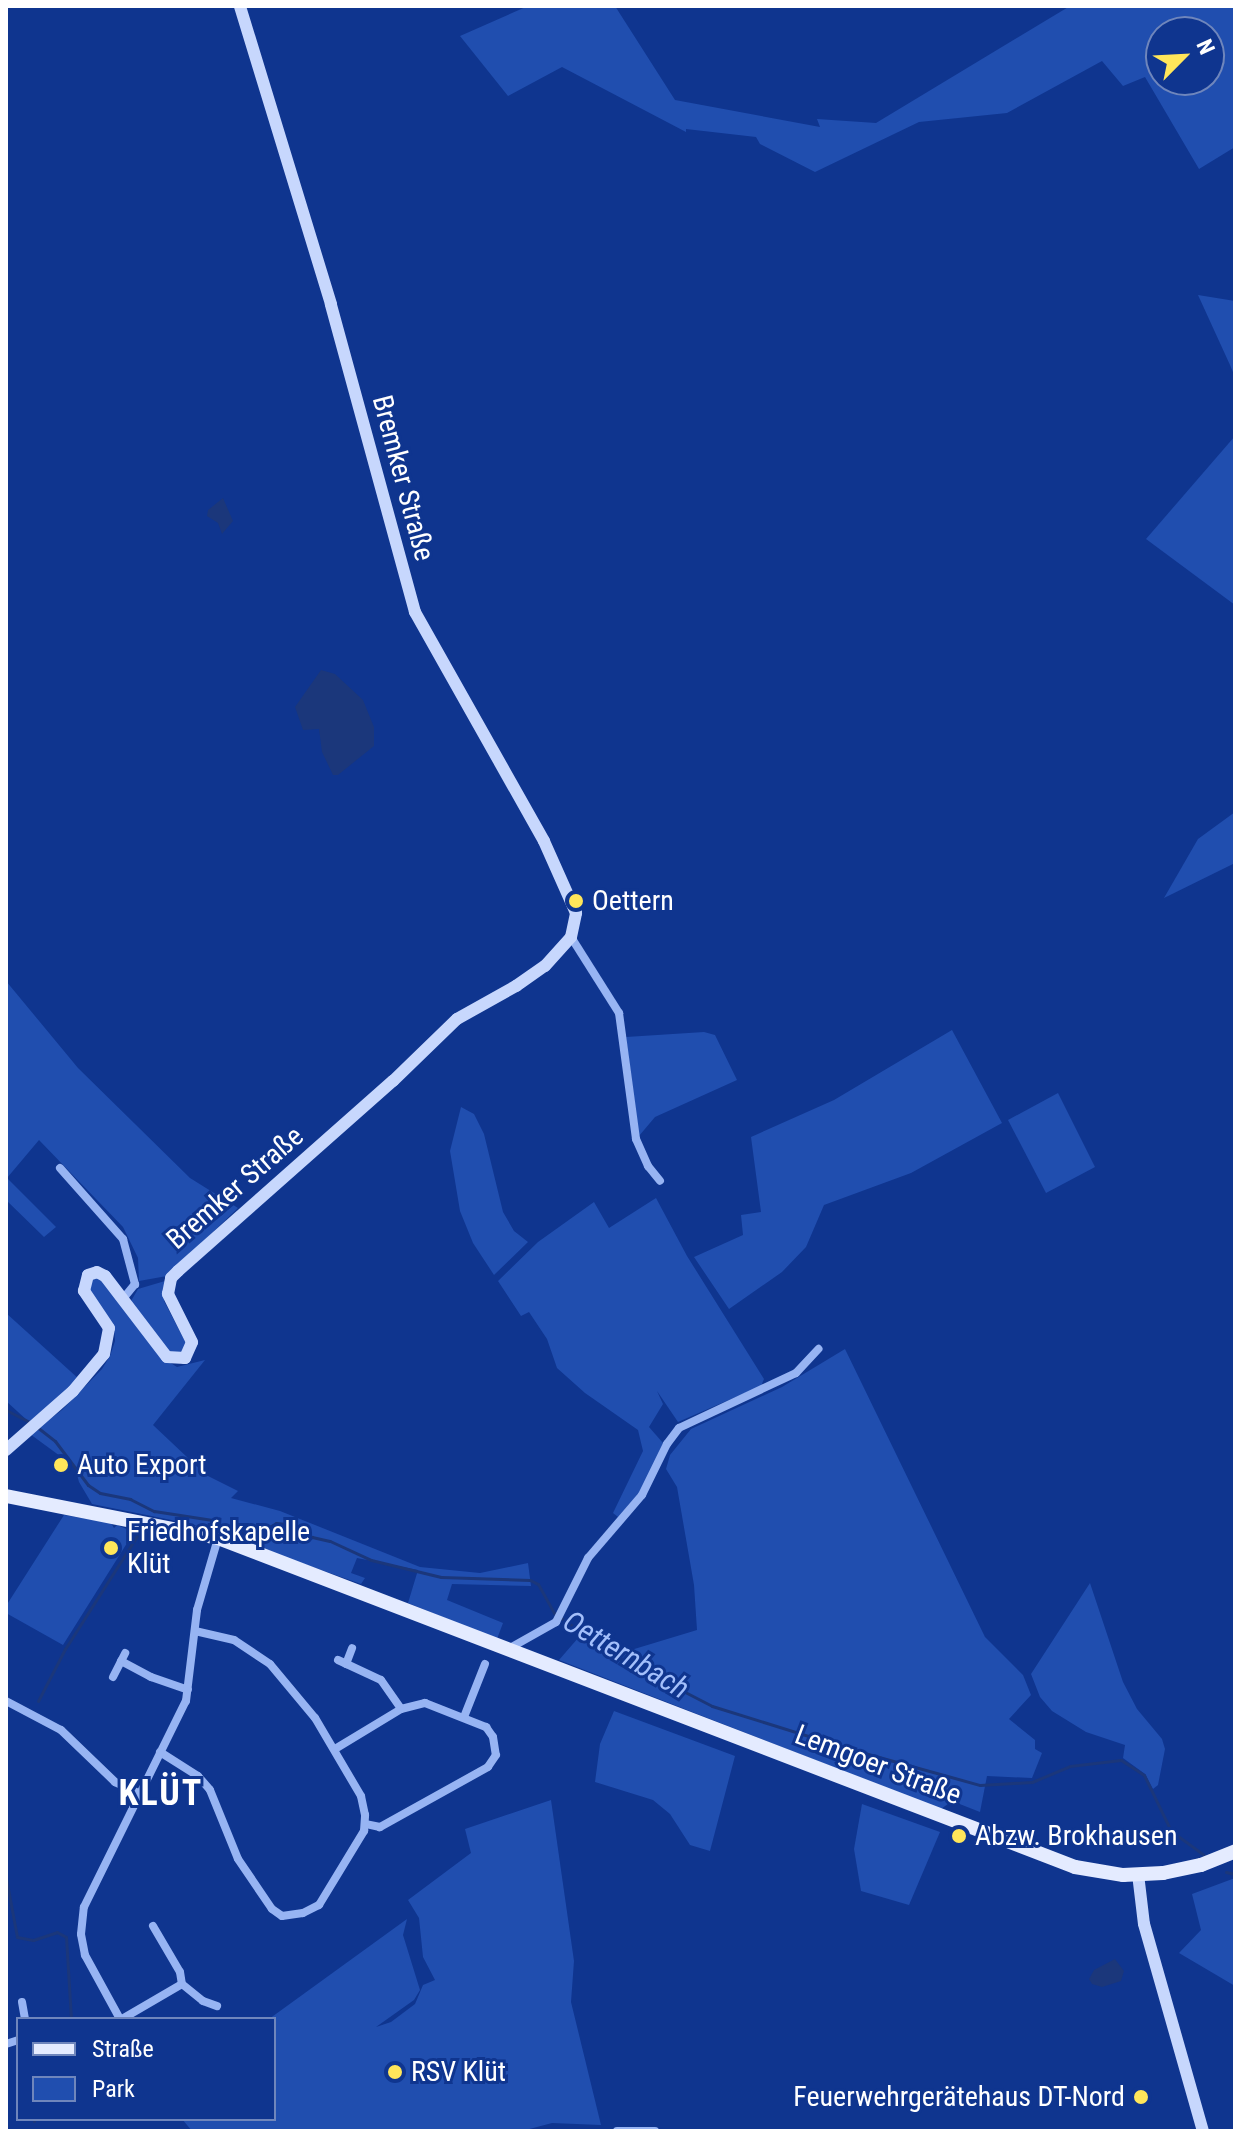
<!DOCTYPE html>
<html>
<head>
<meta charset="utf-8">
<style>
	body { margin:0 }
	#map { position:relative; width:1241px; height:2137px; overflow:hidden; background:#0f358f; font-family:"Roboto Condensed",sans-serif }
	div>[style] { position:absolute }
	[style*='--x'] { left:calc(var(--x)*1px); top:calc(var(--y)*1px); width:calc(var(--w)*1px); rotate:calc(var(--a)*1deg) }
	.green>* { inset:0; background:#204eaf }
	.water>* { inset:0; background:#1b377b }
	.stream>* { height:3px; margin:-1.5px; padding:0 1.5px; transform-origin:1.5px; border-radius:1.5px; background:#1b377b }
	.street>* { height:8px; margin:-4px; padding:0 4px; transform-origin:4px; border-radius:4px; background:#97b4f3 }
	.secondary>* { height:12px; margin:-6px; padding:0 6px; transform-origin:6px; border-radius:6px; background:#c7d7fd }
	.primary>* { height:14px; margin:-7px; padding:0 7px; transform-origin:7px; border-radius:7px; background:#e4ebff }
	.dots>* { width:22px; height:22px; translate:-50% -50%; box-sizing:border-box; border:4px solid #0f358f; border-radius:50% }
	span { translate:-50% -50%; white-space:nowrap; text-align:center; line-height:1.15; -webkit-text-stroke:6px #0f358f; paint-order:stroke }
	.street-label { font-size:28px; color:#fff }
	.poi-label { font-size:28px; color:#fff }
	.left { translate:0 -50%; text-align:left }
	.right { translate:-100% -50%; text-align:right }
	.water-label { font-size:30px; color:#a3bffb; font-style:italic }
	.district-label { font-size:36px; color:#fff; font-weight:700; letter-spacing:2px }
	.frame { position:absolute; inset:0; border:8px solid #fff; pointer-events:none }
	.legend { position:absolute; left:16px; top:2017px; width:260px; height:104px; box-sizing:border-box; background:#0f358f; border:2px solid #6f86bc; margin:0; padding:10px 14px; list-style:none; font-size:24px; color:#fff }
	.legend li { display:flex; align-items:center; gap:16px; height:40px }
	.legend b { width:40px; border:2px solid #6f86bc }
	.north { position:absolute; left:1145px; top:16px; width:80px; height:80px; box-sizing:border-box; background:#0f358f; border:2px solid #6f86bc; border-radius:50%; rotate:66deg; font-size:22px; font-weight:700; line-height:32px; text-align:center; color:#fff }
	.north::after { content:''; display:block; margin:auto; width:28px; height:36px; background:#ffe65a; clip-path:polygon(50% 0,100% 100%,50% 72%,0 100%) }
</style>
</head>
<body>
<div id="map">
	<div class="green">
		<div style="clip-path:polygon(evenodd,528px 6px,615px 6px,675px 100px,820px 127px,817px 119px,876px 123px,1070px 6px,1235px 6px,1235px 147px,1199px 169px,1145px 77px,1123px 86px,1102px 61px,1007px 113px,919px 122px,815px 172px,760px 144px,756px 137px,686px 129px,686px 132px,562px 67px,508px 96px,460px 36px,528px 6px,1161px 32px,1209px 32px,1209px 80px,1161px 80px,1161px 32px)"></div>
		<div style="clip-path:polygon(1198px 295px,1235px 301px,1235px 377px,1230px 365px)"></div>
		<div style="clip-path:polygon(1235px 436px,1235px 605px,1146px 539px)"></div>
		<div style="clip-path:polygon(1235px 812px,1235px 863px,1164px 898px,1198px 839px)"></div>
		<div style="clip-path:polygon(6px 981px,78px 1068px,190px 1178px,238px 1208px,167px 1276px,139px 1281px,138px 1258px,123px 1227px,39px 1140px,7px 1178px,56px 1227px,44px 1237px,6px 1200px)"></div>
		<div style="clip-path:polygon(952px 1030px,1002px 1123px,911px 1173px,824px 1205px,806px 1247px,782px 1272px,729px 1309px,694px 1257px,743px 1235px,741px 1215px,761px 1212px,751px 1137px,834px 1100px)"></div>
		<div style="clip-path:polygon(704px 1032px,715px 1035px,737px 1080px,655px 1117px,639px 1136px,626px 1037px)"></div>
		<div style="clip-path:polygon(1058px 1093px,1095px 1167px,1046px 1193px,1008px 1120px)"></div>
		<div style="clip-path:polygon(461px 1107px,474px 1114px,484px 1134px,503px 1212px,514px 1231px,528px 1242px,494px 1275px,473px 1243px,460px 1211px,450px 1151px)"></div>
		<div style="clip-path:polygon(656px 1198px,687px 1256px,764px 1379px,761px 1386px,678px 1422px,657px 1391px,663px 1404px,649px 1427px,663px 1443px,654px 1476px,618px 1517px,613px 1513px,643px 1451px,638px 1430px,585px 1393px,557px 1368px,547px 1339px,529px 1312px,521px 1316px,498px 1281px,538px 1242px,594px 1202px,609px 1228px)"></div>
		<div style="clip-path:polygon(97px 1278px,105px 1282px,161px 1357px,177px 1367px,205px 1360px,153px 1425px,206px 1475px,238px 1491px,231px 1498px,280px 1511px,420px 1567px,480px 1573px,528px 1563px,531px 1586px,452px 1584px,447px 1600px,503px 1623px,497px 1639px,408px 1603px,418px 1570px,357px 1558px,351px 1573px,365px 1578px,361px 1584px,191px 1524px,92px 1504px,79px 1482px,75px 1467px,30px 1434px,62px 1410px,102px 1369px,110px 1356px,115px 1341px,114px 1325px,88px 1291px,91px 1280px)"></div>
		<div style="clip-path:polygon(165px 1281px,164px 1301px,187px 1345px,180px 1355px,167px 1350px,131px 1301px,138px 1289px)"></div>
		<div style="clip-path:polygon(6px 1313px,80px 1380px,29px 1422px,6px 1401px)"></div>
		<div style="clip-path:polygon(845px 1349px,985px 1637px,1023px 1675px,1031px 1695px,1009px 1719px,1035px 1740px,1035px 1749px,1042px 1753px,1032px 1778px,987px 1776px,980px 1812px,952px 1801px,941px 1809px,559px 1660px,585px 1630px,631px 1650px,697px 1630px,694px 1585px,677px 1487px,666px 1469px,670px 1455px,691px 1429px,782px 1387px)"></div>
		<div style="clip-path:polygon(64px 1515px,111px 1523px,114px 1528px,117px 1525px,134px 1532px,63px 1645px,6px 1613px,6px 1606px)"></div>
		<div style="clip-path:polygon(1090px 1583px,1123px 1682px,1137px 1709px,1162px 1739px,1165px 1749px,1158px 1785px,1153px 1789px,1145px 1774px,1123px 1758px,1125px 1745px,1086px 1732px,1052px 1711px,1040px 1697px,1031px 1674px)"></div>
		<div style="clip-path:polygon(614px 1711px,735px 1756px,710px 1851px,690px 1845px,670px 1814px,653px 1800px,595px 1782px,600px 1744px)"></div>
		<div style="clip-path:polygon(551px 1800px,574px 1961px,571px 2002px,601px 2125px,552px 2123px,522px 2131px,192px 2131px,182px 2119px,274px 2119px,276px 2034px,274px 2019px,269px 2019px,407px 1919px,403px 1935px,420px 1990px,414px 2000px,376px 2027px,391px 2022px,415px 2004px,423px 1985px,435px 1980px,423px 1957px,419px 1918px,408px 1900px,471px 1853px,465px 1829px)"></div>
		<div style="clip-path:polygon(862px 1804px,940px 1832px,909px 1905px,861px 1891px,854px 1849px)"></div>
		<div style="clip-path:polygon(1235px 1878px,1235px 1986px,1179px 1953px,1201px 1930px,1192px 1894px)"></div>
	</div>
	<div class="water">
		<div style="clip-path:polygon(223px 498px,233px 521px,222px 534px,218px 523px,207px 516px,208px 510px)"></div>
		<div style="clip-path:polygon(321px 670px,335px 674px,363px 700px,374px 727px,374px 746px,338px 775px,333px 775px,322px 752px,319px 729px,303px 730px,295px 707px)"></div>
		<div style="clip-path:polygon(1115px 1959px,1124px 1971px,1121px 1981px,1102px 1987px,1092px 1984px,1089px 1979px,1094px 1970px)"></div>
	</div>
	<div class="stream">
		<div style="--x:6;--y:1410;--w:28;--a:27"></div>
		<div style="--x:37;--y:1427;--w:23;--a:38"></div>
		<div style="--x:55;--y:1441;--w:55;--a:53.1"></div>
		<div style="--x:88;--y:1485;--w:14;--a:34"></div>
		<div style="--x:100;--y:1493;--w:31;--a:11"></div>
		<div style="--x:130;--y:1499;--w:27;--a:27"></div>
		<div style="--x:154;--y:1511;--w:59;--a:8.8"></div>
		<div style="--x:212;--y:1520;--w:10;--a:37"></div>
		<div style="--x:220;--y:1526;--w:34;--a:17"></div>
		<div style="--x:253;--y:1536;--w:26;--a:-29"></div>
		<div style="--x:276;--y:1523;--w:10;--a:6"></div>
		<div style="--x:286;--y:1524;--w:26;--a:39"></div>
		<div style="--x:306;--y:1540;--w:7;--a:-27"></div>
		<div style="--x:312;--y:1537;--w:18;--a:13"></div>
		<div style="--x:330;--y:1541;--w:45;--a:24.9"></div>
		<div style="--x:371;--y:1560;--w:72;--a:13.7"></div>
		<div style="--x:441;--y:1577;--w:89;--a:1.9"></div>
		<div style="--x:530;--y:1580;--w:9;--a:27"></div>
		<div style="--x:538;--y:1584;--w:33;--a:61"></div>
		<div style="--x:554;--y:1613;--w:81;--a:34.5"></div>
		<div style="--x:621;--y:1659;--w:102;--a:27.3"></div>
		<div style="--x:712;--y:1706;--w:145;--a:17.3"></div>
		<div style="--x:850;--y:1749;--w:135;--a:15.5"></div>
		<div style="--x:980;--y:1785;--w:52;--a:-3.3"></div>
		<div style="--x:1032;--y:1782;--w:41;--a:-22.8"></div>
		<div style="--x:1070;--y:1766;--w:51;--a:-6.7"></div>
		<div style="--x:1121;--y:1760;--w:27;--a:33"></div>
		<div style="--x:1144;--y:1775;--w:62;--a:64.3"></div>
		<div style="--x:1171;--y:1831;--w:41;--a:36"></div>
		<div style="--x:38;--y:1701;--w:59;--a:-62.6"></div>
		<div style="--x:65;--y:1649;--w:134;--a:-57.5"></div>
		<div style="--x:1226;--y:1872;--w:9;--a:13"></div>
		<div style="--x:6;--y:1878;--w:60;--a:79.4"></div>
		<div style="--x:17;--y:1937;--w:16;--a:11"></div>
		<div style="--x:33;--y:1940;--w:25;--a:-18"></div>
		<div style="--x:57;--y:1932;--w:10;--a:29"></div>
		<div style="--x:66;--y:1937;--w:82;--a:86.5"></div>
		<div style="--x:34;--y:2121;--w:2;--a:-90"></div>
	</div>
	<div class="street">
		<div style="--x:571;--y:937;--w:90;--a:57.7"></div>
		<div style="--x:619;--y:1013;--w:127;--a:82.3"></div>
		<div style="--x:636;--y:1139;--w:30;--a:66"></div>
		<div style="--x:648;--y:1166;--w:19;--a:51"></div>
		<div style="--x:60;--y:1168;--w:95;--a:48.4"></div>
		<div style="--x:123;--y:1239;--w:47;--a:75.1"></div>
		<div style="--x:135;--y:1284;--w:19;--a:129"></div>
		<div style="--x:510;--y:1648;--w:53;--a:-29.5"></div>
		<div style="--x:556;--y:1622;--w:72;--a:-63.4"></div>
		<div style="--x:588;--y:1558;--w:83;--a:-49.4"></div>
		<div style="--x:642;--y:1495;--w:57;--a:-63.9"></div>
		<div style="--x:667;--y:1444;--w:20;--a:-53"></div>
		<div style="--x:679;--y:1428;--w:129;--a:-25.2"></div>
		<div style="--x:796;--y:1373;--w:33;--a:-47"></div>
		<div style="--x:338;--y:1660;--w:47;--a:24.9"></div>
		<div style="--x:381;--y:1680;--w:35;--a:55"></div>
		<div style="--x:121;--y:1661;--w:34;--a:28"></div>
		<div style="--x:151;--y:1677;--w:39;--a:19"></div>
		<div style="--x:346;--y:1664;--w:17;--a:-69"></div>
		<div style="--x:113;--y:1677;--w:27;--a:-63"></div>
		<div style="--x:6;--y:1701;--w:62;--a:27.8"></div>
		<div style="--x:61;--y:1730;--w:75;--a:43.9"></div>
		<div style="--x:115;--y:1782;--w:29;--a:25"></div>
		<div style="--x:464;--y:1717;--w:57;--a:-68.4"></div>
		<div style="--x:335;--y:1749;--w:77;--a:-31.2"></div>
		<div style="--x:401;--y:1709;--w:25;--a:-14"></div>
		<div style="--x:425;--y:1703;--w:66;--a:21.5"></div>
		<div style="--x:486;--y:1727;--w:12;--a:55"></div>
		<div style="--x:493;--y:1737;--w:18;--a:81"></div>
		<div style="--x:496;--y:1755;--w:14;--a:124"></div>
		<div style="--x:488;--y:1767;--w:124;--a:150.9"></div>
		<div style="--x:380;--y:1827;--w:14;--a:-168"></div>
		<div style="--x:160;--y:1752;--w:45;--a:32.3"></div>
		<div style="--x:198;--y:1776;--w:18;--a:49"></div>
		<div style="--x:210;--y:1790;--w:74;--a:67.9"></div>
		<div style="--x:238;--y:1859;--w:60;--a:55.8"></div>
		<div style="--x:272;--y:1909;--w:12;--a:35"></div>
		<div style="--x:282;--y:1916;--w:21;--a:-8"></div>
		<div style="--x:303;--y:1913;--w:18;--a:-27"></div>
		<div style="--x:319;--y:1905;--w:87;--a:-58.7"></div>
		<div style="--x:364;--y:1831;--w:16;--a:-86"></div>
		<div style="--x:365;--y:1815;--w:19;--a:-102"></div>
		<div style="--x:361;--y:1796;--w:91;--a:-120.5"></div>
		<div style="--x:315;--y:1718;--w:70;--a:-129.8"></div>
		<div style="--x:270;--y:1664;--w:43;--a:-146.3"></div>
		<div style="--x:234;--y:1640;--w:40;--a:-167"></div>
		<div style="--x:153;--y:1926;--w:53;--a:59.6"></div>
		<div style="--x:180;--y:1972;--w:12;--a:81"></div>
		<div style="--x:22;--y:2002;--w:17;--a:80"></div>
		<div style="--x:120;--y:2019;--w:73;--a:-118.7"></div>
		<div style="--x:85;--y:1955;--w:21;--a:-101"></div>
		<div style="--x:81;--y:1934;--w:27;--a:-84"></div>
		<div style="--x:84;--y:1907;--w:230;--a:-63.7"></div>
		<div style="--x:186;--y:1701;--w:92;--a:-83.1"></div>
		<div style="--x:197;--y:1610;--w:75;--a:-73.7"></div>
		<div style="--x:122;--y:2019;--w:69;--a:-30.3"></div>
		<div style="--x:182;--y:1984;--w:27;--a:39"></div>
		<div style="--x:203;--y:2001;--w:15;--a:20"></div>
		<div style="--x:6;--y:2044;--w:13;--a:-18"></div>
		<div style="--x:617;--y:2131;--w:38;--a:0"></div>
	</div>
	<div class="secondary">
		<div style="--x:6;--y:1450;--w:89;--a:-41.4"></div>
		<div style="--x:73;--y:1391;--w:48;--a:-50"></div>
		<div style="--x:104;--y:1354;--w:26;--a:-79"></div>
		<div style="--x:109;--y:1328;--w:45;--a:-124"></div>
		<div style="--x:84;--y:1291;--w:16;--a:-76"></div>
		<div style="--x:88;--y:1275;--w:9;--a:-18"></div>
		<div style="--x:97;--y:1272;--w:9;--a:27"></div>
		<div style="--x:105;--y:1276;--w:102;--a:52.6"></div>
		<div style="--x:167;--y:1357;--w:18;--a:3"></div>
		<div style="--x:185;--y:1358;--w:17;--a:-66"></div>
		<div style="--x:192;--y:1342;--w:54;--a:-116.6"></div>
		<div style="--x:168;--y:1294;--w:16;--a:-79"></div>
		<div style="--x:171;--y:1278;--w:10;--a:-45"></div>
		<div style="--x:178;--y:1271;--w:287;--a:-41.5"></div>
		<div style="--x:393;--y:1081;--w:89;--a:-44.1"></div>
		<div style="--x:457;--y:1019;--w:68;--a:-29.2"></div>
		<div style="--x:516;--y:986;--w:35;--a:-35"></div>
		<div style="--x:545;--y:966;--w:39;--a:-48"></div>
		<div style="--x:571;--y:937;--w:25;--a:-78"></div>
		<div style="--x:576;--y:913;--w:79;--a:-114"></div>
		<div style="--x:544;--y:841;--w:263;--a:-119.4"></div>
		<div style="--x:415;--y:612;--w:319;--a:-105.3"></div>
		<div style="--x:331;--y:304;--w:312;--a:-107"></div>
		<div style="--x:1138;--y:1874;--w:50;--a:83.2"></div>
		<div style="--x:1144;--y:1924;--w:215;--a:74.1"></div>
	</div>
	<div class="primary">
		<div style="--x:6;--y:1496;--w:216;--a:11.2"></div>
		<div style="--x:218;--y:1538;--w:918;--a:21"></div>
		<div style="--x:1075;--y:1867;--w:49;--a:9.5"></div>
		<div style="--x:1123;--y:1875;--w:40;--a:-2.9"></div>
		<div style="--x:1163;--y:1873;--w:39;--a:-12"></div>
		<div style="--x:1201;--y:1865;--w:37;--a:-22"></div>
	</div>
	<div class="dots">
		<div style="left:576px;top:901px;background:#ffe65a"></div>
		<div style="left:61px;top:1465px;background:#ffe65a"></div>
		<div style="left:111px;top:1548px;background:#ffe65a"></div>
		<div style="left:959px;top:1836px;background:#ffe65a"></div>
		<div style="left:395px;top:2072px;background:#ffe65a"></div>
		<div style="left:1141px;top:2097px;background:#ffe65a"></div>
	</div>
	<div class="street-label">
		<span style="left:403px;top:478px;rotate:75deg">Bremker Straße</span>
		<span style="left:235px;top:1188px;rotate:-41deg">Bremker Straße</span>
		<span style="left:878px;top:1765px;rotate:21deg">Lemgoer Straße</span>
	</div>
	<div class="poi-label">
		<span class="left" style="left:592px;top:901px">Oettern</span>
		<span class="left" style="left:77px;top:1465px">Auto Export</span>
		<span class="left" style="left:127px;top:1548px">Friedhofskapelle<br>Klüt</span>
		<span class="left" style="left:975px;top:1836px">Abzw. Brokhausen</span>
		<span class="left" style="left:411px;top:2072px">RSV Klüt</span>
		<span class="right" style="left:1125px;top:2097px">Feuerwehrgerätehaus DT-Nord</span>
	</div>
	<div class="water-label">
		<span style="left:626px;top:1655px;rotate:31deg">Oetternbach</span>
	</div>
	<div class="district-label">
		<span style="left:161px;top:1794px">KLÜT</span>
	</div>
	<div class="frame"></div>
	<ul class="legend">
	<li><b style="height:10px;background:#e4ebff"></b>Straße</li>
	<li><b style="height:22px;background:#204eaf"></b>Park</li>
	</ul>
	<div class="north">N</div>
</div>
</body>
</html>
